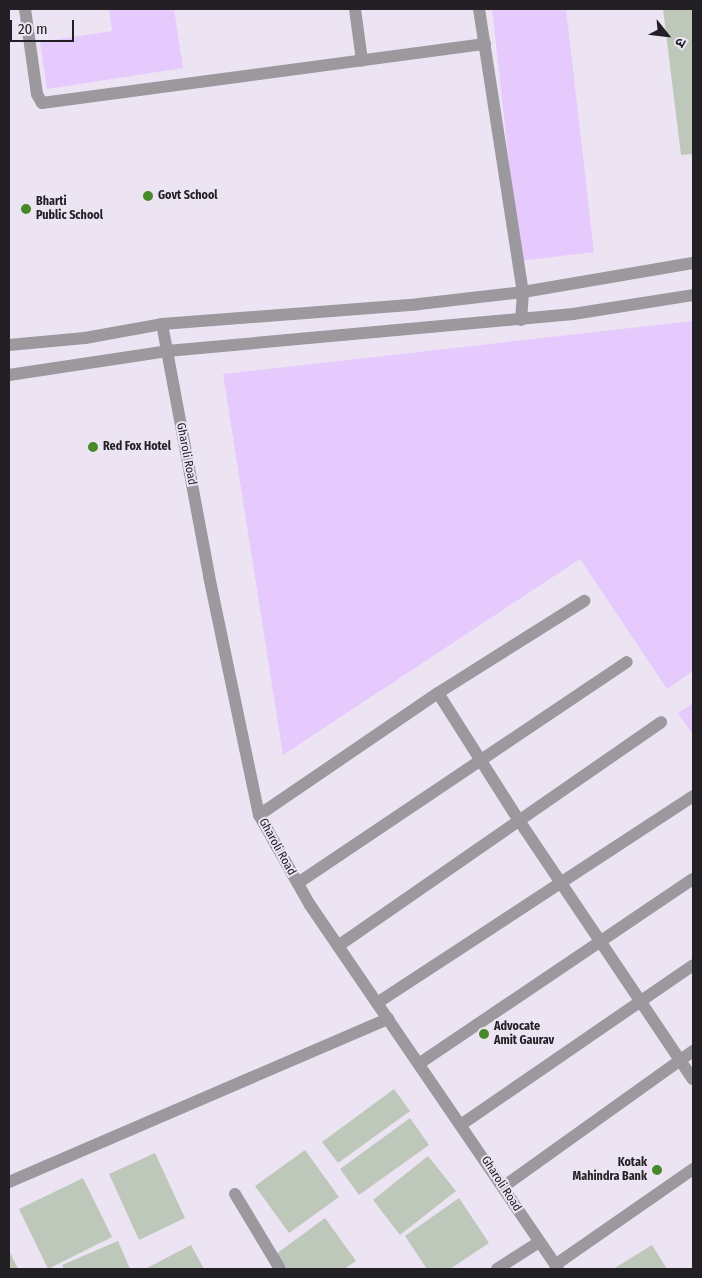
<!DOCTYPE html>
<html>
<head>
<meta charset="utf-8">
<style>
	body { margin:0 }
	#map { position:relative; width:702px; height:1278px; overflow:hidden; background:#ece4f3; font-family:"Fira Sans Condensed","Noto Sans Devanagari",sans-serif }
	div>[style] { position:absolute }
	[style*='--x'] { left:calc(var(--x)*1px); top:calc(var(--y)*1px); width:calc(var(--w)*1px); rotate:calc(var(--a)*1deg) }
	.green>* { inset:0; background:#e6cafe }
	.building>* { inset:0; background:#bec8ba }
	.minor>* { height:12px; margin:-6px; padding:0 6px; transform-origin:6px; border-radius:6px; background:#9b989e }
	.tertiary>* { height:12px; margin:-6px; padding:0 6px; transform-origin:6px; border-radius:6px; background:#9b989e }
	.dots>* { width:14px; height:14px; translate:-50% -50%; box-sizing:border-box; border:2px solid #ece4f3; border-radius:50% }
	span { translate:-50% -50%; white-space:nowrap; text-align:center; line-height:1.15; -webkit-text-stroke:4px #ece4f3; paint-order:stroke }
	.poi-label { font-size:12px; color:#232025; font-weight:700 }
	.left { translate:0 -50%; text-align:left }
	.right { translate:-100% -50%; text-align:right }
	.street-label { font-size:12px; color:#232025 }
	.frame { position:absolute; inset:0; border:10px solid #232025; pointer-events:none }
	.north { position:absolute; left:642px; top:10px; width:50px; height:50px; -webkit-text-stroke:4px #ece4f3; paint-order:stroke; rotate:119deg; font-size:14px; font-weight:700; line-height:20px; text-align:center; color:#232025 }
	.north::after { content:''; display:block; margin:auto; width:18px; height:22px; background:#232025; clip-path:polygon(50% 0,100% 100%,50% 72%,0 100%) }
	.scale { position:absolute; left:10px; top:20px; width:64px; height:22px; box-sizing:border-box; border:2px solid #232025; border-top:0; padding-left:6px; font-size:15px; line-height:18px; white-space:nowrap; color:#232025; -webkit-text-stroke:4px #ece4f3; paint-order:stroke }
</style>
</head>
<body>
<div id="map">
	<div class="green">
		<div style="clip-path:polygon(109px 9px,174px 9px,183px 68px,47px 89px,40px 42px,112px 31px)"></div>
		<div style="clip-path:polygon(492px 9px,566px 9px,594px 252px,520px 261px)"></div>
		<div style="clip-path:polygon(693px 321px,693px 671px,667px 689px,580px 559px,283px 755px,223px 374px)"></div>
		<div style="clip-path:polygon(693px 703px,693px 735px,678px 713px)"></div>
	</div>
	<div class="building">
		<div style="clip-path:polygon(663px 9px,693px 9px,693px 154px,681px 155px)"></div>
		<div style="clip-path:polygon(394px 1089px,410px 1111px,338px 1163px,322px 1142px)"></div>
		<div style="clip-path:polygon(410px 1118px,429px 1145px,359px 1195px,340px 1169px)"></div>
		<div style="clip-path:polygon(305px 1150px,339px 1197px,289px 1233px,255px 1186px)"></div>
		<div style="clip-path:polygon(155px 1153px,185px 1218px,139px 1240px,109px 1174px)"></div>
		<div style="clip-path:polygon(428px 1156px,456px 1191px,400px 1235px,373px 1200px)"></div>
		<div style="clip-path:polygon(83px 1178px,112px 1237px,48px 1269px,19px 1209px)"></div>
		<div style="clip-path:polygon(459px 1198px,489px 1243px,450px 1269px,427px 1269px,405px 1236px)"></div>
		<div style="clip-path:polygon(325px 1218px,356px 1261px,344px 1269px,287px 1269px,276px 1254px)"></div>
		<div style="clip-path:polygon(118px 1241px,130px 1269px,64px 1269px,62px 1265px)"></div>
		<div style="clip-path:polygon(191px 1245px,204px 1269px,145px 1269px)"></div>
		<div style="clip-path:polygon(652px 1245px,667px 1269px,613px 1269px)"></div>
		<div style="clip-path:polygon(9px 1250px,18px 1269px,9px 1269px)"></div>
	</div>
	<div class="minor">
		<div style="--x:25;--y:9;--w:86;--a:82"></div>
		<div style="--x:37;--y:94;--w:10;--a:61"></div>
		<div style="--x:42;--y:103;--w:447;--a:-7.6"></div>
		<div style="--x:355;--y:9;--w:52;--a:82.3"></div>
		<div style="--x:479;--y:9;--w:286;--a:81.2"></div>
		<div style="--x:523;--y:292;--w:28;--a:94"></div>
		<div style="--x:162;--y:324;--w:256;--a:79.4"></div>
		<div style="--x:209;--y:576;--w:244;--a:78.2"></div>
		<div style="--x:259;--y:815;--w:103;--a:60.5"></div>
		<div style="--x:310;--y:905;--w:440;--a:55.7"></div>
		<div style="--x:438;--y:693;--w:149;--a:57.6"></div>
		<div style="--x:518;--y:819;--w:313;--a:56.1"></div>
		<div style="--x:259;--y:815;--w:217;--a:-34.3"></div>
		<div style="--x:438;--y:693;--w:173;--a:-32.2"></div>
		<div style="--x:298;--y:883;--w:396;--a:-33.9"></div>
		<div style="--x:338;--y:946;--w:393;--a:-34.7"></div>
		<div style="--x:377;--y:1003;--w:378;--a:-33.2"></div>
		<div style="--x:420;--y:1063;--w:329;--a:-34"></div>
		<div style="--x:462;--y:1124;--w:280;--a:-34.5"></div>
		<div style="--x:9;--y:1182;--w:413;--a:-23.3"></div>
		<div style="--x:503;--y:1187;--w:234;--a:-35.6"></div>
		<div style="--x:235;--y:1194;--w:87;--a:59"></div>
		<div style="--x:555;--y:1265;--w:168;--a:-34.8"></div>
		<div style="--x:497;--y:1269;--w:50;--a:-32.7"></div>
	</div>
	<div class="tertiary">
		<div style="--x:9;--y:345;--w:76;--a:-5.3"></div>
		<div style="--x:85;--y:338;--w:78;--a:-10.3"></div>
		<div style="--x:162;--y:324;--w:258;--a:-4.4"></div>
		<div style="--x:419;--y:304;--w:105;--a:-6.6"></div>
		<div style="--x:523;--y:292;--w:172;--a:-9.7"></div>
		<div style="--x:9;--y:375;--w:160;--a:-8.6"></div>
		<div style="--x:167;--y:351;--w:408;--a:-5.2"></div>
		<div style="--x:573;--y:314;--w:121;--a:-9"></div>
	</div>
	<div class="dots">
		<div style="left:148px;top:196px;background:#478829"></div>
		<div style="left:26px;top:209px;background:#478829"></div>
		<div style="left:93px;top:447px;background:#478829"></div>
		<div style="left:484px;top:1034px;background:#478829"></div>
		<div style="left:657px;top:1170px;background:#478829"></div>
	</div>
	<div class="poi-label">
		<span class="left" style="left:158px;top:196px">Govt School</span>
		<span class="left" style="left:36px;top:209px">Bharti<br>Public School</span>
		<span class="left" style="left:103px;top:447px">Red Fox Hotel</span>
		<span class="left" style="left:494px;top:1034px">Advocate<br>Amit Gaurav</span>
		<span class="right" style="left:647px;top:1170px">Kotak<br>Mahindra Bank</span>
	</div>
	<div class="street-label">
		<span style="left:186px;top:454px;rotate:79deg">Gharoli Road</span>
		<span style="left:277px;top:847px;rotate:61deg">Gharoli Road</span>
		<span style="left:501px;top:1184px;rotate:57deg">Gharoli Road</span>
	</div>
	<div class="frame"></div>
	<div class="north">उ</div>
	<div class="scale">20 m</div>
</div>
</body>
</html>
